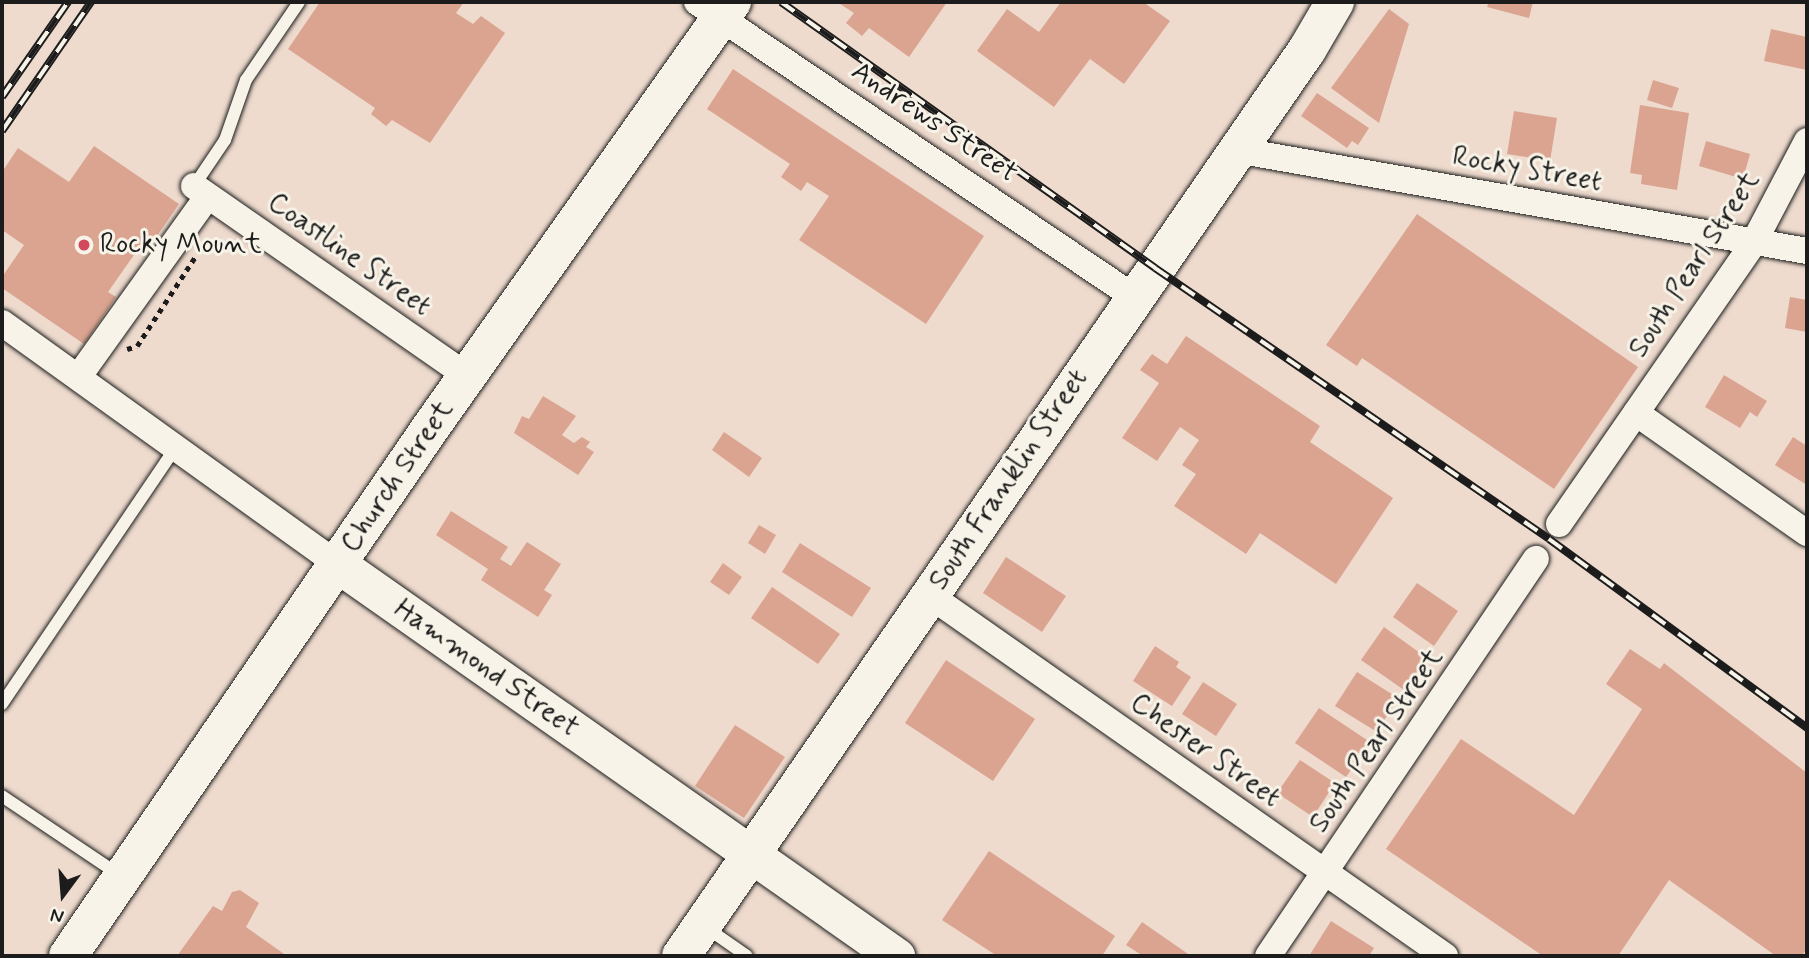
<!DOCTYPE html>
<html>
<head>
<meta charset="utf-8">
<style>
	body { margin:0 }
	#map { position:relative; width:1809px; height:958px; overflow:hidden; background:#eedbce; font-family:Mynerve,sans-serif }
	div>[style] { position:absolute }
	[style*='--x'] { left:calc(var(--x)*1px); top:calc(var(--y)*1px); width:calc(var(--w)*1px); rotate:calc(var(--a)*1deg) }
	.building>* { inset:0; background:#daa491 }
	.path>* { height:4.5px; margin-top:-2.25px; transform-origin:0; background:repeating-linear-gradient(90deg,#1c1c1c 0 5px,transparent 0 10px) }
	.roads { filter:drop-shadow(0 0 2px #1c1c1c) drop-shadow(0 0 2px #1c1c1c) }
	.lane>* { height:12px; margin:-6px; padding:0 6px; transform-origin:6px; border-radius:6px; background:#f7f3e8 }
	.street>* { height:26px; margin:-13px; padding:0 13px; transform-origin:13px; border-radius:13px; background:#f7f3e8 }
	.secondary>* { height:37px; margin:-18.5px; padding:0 18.5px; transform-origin:18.5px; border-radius:18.5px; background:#f7f3e8 }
	.primary>* { height:38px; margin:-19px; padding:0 19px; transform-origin:19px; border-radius:19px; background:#f7f3e8 }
	.rail>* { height:8px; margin-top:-4px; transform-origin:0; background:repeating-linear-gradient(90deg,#f7f3e8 0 16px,#1c1c1c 0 32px); box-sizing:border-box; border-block:2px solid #1c1c1c }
	.dots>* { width:19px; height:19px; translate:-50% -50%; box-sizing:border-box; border:4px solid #f7f3e8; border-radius:50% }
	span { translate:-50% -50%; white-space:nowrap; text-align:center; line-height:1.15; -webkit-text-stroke:6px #f7f3e8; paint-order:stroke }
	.street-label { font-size:28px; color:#1c1c1c }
	.poi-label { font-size:28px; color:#1c1c1c }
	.left { translate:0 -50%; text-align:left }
	.frame { position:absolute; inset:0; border:4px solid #1c1c1c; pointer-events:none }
	.north { position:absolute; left:28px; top:860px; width:70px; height:70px; -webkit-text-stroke:5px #f7f3e8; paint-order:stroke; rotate:196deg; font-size:19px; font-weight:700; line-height:28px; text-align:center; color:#1c1c1c }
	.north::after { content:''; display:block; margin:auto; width:24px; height:32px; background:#1c1c1c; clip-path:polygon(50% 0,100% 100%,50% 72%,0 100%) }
</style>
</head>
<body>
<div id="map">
	<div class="building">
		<div style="clip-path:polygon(320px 2px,464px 2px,456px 13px,473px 24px,481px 16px,505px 33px,430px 143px,392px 120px,386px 126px,371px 114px,375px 108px,288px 49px)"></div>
		<div style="clip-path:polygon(837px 2px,947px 2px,909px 57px,869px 28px,862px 36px,846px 23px,854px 13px)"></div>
		<div style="clip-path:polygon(1061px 2px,1143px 2px,1170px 21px,1124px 84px,1090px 59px,1054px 107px,977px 51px,1007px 9px,1039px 32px)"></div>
		<div style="clip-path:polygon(1489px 2px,1533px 2px,1529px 18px,1487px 7px)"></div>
		<div style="clip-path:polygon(1389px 9px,1409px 24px,1379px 123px,1331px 88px)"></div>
		<div style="clip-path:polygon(1771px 29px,1807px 37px,1807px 70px,1764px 61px)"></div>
		<div style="clip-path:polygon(733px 69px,984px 236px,926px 324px,799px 240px,829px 196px,807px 182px,801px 191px,781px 177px,790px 164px,707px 109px)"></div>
		<div style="clip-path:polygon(1653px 80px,1679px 88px,1672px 108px,1647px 100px)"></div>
		<div style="clip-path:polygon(1317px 93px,1369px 128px,1358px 145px,1352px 141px,1347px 148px,1301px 116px)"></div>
		<div style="clip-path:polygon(1640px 105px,1689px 113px,1677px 190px,1641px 184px,1642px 175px,1630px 173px)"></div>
		<div style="clip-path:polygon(1514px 111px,1557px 118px,1550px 161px,1507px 154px)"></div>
		<div style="clip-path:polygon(1706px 141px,1750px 154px,1743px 179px,1699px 166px)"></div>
		<div style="clip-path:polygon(94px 146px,179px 204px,150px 246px,143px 242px,108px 292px,116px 297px,84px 344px,2px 288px,2px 277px,24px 245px,2px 230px,2px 172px,18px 148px,69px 182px)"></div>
		<div style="clip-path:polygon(1417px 214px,1638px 367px,1554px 489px,1362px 358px,1357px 366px,1326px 345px)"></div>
		<div style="clip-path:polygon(1790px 297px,1807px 300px,1807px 332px,1785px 328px)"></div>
		<div style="clip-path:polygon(1186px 336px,1320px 426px,1310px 442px,1393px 498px,1336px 584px,1260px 533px,1246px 554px,1174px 506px,1196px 474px,1182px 465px,1199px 440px,1180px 427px,1157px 461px,1122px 438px,1159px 383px,1140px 370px,1152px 354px,1167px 364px)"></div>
		<div style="clip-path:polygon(1724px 375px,1767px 401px,1757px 417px,1750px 412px,1740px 428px,1705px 407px)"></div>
		<div style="clip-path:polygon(543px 396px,576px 416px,562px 435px,574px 443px,582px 437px,590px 442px,586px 447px,594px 452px,578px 475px,514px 433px,522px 416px,529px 419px)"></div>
		<div style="clip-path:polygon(724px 432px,762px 458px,749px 477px,712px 450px)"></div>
		<div style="clip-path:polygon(1793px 437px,1807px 446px,1807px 485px,1775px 465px)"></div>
		<div style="clip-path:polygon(451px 511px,508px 547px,500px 559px,511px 566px,527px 542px,561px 564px,544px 590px,552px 595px,538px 617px,481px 580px,488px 569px,436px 535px)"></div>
		<div style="clip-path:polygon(759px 525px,776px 535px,765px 554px,748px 543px)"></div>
		<div style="clip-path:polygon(800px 543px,871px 588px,852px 617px,782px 572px)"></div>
		<div style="clip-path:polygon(1006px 557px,1066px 596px,1042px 632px,983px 593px)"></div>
		<div style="clip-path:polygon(723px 563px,742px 577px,729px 595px,710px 582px)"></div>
		<div style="clip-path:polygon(1417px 583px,1458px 611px,1434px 646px,1393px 617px)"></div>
		<div style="clip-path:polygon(772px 587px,840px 634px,818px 664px,751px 618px)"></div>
		<div style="clip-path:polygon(1384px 627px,1427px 658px,1404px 690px,1361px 660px)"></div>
		<div style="clip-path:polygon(1155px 646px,1179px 662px,1176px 667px,1191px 677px,1172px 706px,1133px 681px)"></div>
		<div style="clip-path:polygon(1630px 649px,1660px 669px,1664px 663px,1807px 773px,1807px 948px,1802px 956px,1776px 956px,1669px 880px,1618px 956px,1543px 956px,1386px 849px,1461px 739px,1574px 815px,1642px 709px,1606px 684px)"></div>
		<div style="clip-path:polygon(946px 660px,1035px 719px,993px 781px,905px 723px)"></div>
		<div style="clip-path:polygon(1357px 672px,1398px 698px,1377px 732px,1335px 706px)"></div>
		<div style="clip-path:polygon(1203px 682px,1237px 704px,1216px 736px,1182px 714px)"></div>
		<div style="clip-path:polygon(1319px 708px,1370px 742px,1346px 777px,1295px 743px)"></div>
		<div style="clip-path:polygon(735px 725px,785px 757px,744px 818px,695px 786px)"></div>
		<div style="clip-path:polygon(1300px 760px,1335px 783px,1313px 817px,1277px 793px)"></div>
		<div style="clip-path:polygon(989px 851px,1115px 936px,1102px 956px,997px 956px,942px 920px)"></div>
		<div style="clip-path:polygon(240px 890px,259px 903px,246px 927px,287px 956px,177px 956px,213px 906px,222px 911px,232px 892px)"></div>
		<div style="clip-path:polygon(1331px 921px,1374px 948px,1369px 956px,1309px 956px)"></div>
		<div style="clip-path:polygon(1142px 922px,1191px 956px,1143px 956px,1126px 945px)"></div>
	</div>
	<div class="path">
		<div style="--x:127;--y:349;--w:10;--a:-17"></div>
		<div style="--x:137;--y:346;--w:106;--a:-56.9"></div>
	</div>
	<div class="roads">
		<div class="lane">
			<div style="--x:194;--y:186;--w:55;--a:-56"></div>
			<div style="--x:225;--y:140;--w:64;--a:-70.7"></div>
			<div style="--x:246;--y:80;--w:94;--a:-55.8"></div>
			<div style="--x:2;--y:704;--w:312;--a:-55.9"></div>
			<div style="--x:2;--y:796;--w:140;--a:33.9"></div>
			<div style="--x:704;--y:926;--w:52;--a:34.9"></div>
		</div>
		<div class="street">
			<div style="--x:697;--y:2;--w:527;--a:34.02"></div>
			<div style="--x:1236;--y:150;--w:580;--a:10.03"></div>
			<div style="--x:194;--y:186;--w:333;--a:34.8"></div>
			<div style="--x:2;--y:323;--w:415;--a:35.7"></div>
			<div style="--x:79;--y:376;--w:221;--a:-54.4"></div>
			<div style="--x:1636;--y:413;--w:209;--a:35.1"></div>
			<div style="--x:1559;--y:524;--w:343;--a:-55.3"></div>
			<div style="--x:1754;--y:242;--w:114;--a:-62.3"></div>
			<div style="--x:929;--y:595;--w:630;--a:34.98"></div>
			<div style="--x:1268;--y:956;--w:479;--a:-56"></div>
		</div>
		<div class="secondary">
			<div style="--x:339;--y:565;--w:681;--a:35.07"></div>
		</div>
		<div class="primary">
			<div style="--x:68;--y:956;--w:642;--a:-55.54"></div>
			<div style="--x:431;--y:427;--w:521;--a:-54.69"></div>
			<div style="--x:681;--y:956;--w:1101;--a:-55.36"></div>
			<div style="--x:1307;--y:50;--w:56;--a:-59.7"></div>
		</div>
	</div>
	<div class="rail">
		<div style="--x:781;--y:2;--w:459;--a:35.4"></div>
		<div style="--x:1155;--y:268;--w:478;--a:34.5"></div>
		<div style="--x:1549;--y:539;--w:320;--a:36.2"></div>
		<div style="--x:2;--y:97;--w:116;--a:-55.2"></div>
		<div style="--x:2;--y:131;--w:157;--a:-55.4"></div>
	</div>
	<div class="dots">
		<div style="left:84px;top:245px;background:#d1495b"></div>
	</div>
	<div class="street-label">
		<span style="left:934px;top:123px;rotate:34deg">Andrews Street</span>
		<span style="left:1527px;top:170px;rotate:10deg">Rocky Street</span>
		<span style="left:349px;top:255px;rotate:35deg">Coastline Street</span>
		<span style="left:1695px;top:265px;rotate:-57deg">South Pearl Street</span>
		<span style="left:398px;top:477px;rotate:-56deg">Church Street</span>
		<span style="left:1009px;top:480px;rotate:-56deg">South Franklin Street</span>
		<span style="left:486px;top:669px;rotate:35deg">Hammond Street</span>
		<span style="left:1377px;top:741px;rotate:-56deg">South Pearl Street</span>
		<span style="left:1205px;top:751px;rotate:35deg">Chester Street</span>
	</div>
	<div class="poi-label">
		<span class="left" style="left:100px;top:245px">Rocky Mount</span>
	</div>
	<div class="frame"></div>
	<div class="north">N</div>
</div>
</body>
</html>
